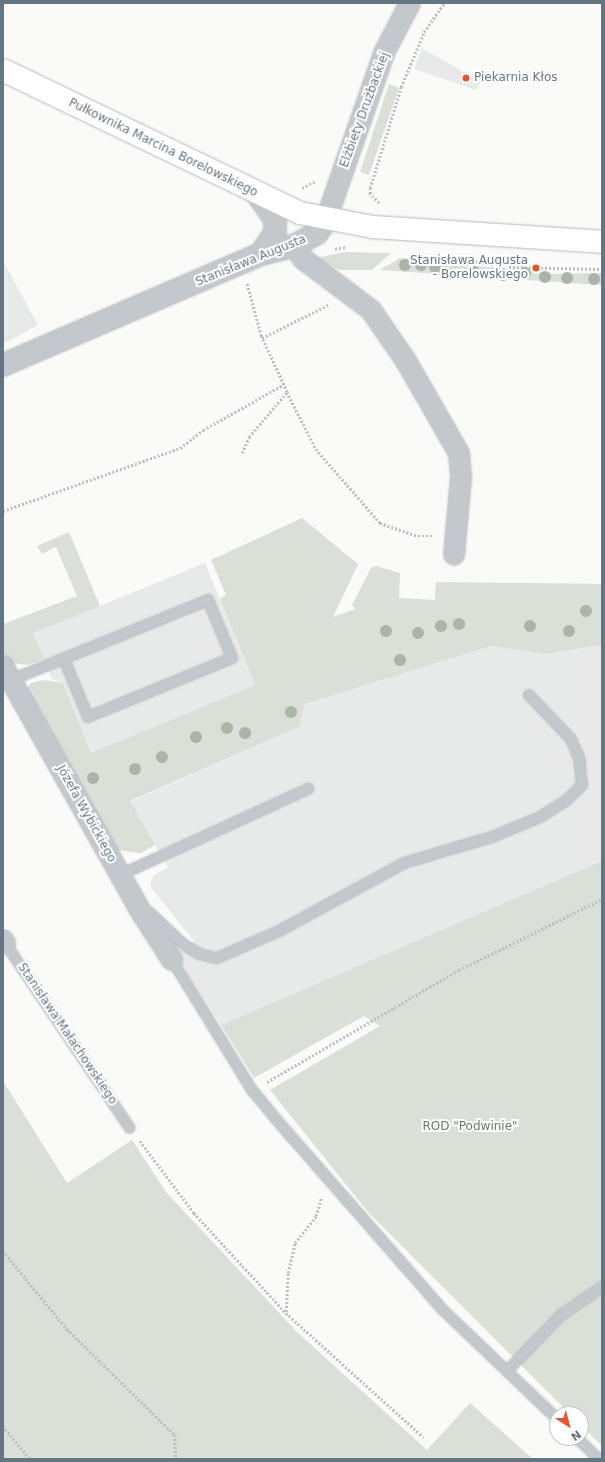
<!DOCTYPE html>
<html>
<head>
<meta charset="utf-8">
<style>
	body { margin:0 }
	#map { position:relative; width:605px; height:1462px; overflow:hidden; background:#fafaf8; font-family:"DejaVu Sans",sans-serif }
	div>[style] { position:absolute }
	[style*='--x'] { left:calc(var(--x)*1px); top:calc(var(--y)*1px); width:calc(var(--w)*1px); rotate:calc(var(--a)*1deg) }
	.built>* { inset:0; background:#e8e9e9 }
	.green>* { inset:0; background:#dadfd7 }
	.path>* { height:2.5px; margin-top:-1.25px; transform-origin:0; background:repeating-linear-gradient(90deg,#bbbfc2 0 2px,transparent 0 4px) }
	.roads { filter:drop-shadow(0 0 1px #b3babf) drop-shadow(0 0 1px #b3babf) }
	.service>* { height:10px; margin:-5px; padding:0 5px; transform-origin:5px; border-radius:5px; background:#c3c8cc }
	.minor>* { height:20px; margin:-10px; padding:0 10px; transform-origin:10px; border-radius:10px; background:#c3c8cc }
	.tertiary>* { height:22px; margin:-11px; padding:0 11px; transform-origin:11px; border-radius:11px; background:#c3c8cc }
	.secondary>* { height:22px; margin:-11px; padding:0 11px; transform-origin:11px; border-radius:11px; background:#fff }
	.trees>* { width:12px; height:12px; margin:-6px; border-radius:50%; background:#aab4a7 }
	.dots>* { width:11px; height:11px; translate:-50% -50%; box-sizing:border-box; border:2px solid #fff; border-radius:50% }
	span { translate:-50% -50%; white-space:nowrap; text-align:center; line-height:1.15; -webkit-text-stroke:4px #fff; paint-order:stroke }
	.poi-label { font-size:12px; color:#657683 }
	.left { translate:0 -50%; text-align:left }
	.right { translate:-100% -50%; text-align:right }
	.street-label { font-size:12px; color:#657683 }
	.park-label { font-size:12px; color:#687a64 }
	.frame { position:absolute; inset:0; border:4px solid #657683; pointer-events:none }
	.north { position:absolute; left:549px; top:1406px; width:40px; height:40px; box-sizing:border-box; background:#fff; border:1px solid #c1c8cd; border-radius:50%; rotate:144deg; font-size:11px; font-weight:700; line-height:16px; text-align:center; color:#657683 }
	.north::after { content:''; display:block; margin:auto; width:14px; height:18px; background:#e4572e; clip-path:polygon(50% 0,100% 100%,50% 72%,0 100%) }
</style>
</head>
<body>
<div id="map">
	<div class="built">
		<div style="clip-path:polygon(422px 48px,481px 82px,476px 90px,414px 69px)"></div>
		<div style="clip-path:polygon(3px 261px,38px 325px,3px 344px)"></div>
		<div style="clip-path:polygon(205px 563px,255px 685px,91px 753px,63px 683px,52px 679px,33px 633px)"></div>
		<div style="clip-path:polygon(602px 645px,602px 861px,221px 1025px,175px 954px,194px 941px,150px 886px,153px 876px,168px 867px,130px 802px,299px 727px,305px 704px,491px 646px,547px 654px)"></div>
	</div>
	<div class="green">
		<div style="clip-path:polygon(389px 84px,399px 88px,369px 175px,360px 172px)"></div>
		<div style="clip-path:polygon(345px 252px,391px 253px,372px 270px,339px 270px,316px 258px)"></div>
		<div style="clip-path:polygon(400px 258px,554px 274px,602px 273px,602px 285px,380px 270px)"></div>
		<div style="clip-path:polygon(302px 518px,358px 564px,333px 617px,355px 609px,352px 605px,371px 568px,376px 566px,400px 573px,399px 598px,435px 600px,436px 582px,602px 584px,602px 645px,547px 654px,491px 646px,305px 704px,299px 727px,130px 801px,155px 845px,141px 853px,118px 850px,25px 690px,31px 683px,44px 680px,63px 683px,91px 753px,255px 685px,220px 599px,226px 595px,211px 560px)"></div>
		<div style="clip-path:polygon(69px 532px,100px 606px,33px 633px,44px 659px,29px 665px,11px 663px,3px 653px,3px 624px,77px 596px,56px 547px,42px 554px,37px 546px)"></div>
		<div style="clip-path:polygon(602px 861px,602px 1446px,581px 1425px,581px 1414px,570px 1414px,368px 1212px,270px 1090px,380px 1026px,364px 1016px,254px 1078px,221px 1025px)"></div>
		<div style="clip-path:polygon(3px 1081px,67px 1183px,132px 1140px,166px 1192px,297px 1332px,427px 1450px,470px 1403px,533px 1459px,3px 1459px)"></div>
	</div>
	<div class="path">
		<div style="--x:302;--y:188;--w:16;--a:-27"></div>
		<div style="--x:379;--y:203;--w:13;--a:-135"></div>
		<div style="--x:370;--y:194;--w:6;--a:-90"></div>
		<div style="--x:370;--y:188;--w:106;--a:-72.9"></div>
		<div style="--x:401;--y:87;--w:60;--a:-67.3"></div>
		<div style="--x:424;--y:32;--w:35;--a:-55"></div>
		<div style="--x:335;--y:249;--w:11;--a:-10"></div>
		<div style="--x:444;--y:256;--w:62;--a:10.2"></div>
		<div style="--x:505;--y:267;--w:97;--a:1.2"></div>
		<div style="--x:262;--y:338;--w:74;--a:-26.6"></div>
		<div style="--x:287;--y:392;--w:64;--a:63"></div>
		<div style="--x:316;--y:449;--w:98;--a:49.1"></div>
		<div style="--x:380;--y:523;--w:40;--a:18.9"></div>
		<div style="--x:418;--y:536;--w:15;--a:0"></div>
		<div style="--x:242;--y:453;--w:17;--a:-66"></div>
		<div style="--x:249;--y:437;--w:59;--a:-49.8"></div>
		<div style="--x:287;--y:392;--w:62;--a:-114.9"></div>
		<div style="--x:261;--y:336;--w:54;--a:-105.1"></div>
		<div style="--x:3;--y:511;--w:188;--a:-19.6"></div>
		<div style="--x:180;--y:448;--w:29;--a:-38"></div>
		<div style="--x:203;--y:430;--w:92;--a:-29.4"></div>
		<div style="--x:267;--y:1082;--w:222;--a:-30.3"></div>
		<div style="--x:459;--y:970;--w:160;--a:-26.4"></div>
		<div style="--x:140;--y:1141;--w:90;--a:53.1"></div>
		<div style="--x:194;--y:1213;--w:136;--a:47.4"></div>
		<div style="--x:286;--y:1313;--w:185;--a:42.1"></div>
		<div style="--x:3;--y:1251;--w:101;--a:50.6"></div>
		<div style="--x:67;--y:1329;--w:151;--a:44.5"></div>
		<div style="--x:175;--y:1435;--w:24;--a:88"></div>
		<div style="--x:286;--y:1312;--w:39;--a:-87"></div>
		<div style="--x:288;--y:1273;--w:31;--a:-77"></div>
		<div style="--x:295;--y:1243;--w:34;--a:-52"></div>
		<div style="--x:316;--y:1216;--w:19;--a:-74"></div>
		<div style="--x:3;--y:1426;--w:43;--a:50.7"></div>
	</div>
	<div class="roads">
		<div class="service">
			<div style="--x:11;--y:680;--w:213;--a:-22.1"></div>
			<div style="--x:208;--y:600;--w:63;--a:67.5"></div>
			<div style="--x:232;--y:658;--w:156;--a:157.7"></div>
			<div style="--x:88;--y:717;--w:63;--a:-112.5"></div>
			<div style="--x:120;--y:875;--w:207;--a:-24.6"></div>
			<div style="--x:149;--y:912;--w:47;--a:43.3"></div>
			<div style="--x:183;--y:944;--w:19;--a:32"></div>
			<div style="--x:199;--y:954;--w:18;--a:13"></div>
			<div style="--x:217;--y:958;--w:68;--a:-23.5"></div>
			<div style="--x:279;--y:931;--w:142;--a:-28.5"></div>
			<div style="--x:404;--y:863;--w:92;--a:-16.5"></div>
			<div style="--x:492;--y:837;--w:52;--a:-22.6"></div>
			<div style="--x:540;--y:817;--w:31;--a:-32"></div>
			<div style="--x:566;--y:801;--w:23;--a:-45"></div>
			<div style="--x:582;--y:785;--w:27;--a:-96"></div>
			<div style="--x:579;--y:758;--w:21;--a:-113"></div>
			<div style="--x:571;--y:739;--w:61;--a:-133.7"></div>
			<div style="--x:5;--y:943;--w:223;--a:56"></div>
			<div style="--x:172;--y:960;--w:153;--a:58.4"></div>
			<div style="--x:252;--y:1090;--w:45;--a:50.4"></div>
			<div style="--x:281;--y:1125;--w:246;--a:48.8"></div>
			<div style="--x:443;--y:1310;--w:158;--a:43.7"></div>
			<div style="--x:507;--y:1371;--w:78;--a:-46"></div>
			<div style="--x:561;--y:1315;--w:50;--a:-34.3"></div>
			<div style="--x:577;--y:1438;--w:30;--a:44"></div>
		</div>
		<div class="minor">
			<div style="--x:326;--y:220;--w:177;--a:-70.8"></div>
			<div style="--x:384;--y:53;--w:56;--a:-62.5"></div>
			<div style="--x:294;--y:246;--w:16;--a:55"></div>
			<div style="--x:303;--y:259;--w:85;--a:36.9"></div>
			<div style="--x:371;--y:310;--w:62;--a:55.5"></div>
			<div style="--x:406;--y:361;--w:106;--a:60.1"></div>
			<div style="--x:459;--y:453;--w:25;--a:85"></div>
			<div style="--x:461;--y:478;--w:77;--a:95.2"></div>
			<div style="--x:3;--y:666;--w:276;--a:60.7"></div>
			<div style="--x:138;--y:907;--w:63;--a:57.3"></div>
			<div style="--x:3;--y:940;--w:4;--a:56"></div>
		</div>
		<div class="tertiary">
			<div style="--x:258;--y:195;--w:29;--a:55"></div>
			<div style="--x:275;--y:219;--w:14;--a:90"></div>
			<div style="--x:275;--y:233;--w:25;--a:124"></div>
			<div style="--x:3;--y:365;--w:281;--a:-23.3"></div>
			<div style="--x:261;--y:254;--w:34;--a:-14"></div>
			<div style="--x:294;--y:246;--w:26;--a:-29"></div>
			<div style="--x:317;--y:233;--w:16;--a:-55"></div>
		</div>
		<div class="secondary">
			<div style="--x:3;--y:70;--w:330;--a:25.7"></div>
			<div style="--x:300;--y:213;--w:74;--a:10.9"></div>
			<div style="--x:373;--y:227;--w:229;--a:3.7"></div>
		</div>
	</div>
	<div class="trees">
		<div style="left:405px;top:265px"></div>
		<div style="left:421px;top:265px"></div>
		<div style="left:435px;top:267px"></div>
		<div style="left:474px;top:272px"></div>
		<div style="left:525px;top:273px"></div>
		<div style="left:503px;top:275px"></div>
		<div style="left:545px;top:277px"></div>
		<div style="left:567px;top:278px"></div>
		<div style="left:594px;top:279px"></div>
		<div style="left:586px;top:611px"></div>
		<div style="left:459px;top:624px"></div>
		<div style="left:441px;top:626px"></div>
		<div style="left:530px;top:626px"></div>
		<div style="left:386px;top:631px"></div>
		<div style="left:569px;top:631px"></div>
		<div style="left:418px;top:633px"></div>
		<div style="left:400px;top:660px"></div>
		<div style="left:291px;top:712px"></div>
		<div style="left:227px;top:728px"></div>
		<div style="left:245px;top:733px"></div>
		<div style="left:196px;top:737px"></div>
		<div style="left:162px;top:757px"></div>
		<div style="left:135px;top:769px"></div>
		<div style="left:93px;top:778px"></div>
	</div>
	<div class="dots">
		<div style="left:466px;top:78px;background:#e4572e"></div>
		<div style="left:536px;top:268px;background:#e4572e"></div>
	</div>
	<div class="poi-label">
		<span class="left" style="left:474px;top:78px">Piekarnia Kłos</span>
		<span class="right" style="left:528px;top:268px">Stanisława Augusta<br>- Borelowskiego</span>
	</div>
	<div class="street-label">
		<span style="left:365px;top:110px;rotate:-70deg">Elżbiety Drużbackiej</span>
		<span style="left:163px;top:148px;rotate:26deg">Pułkownika Marcina Borelowskiego</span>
		<span style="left:251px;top:261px;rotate:-22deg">Stanisława Augusta</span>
		<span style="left:86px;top:814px;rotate:61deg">Józefa Wybickiego</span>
		<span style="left:67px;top:1034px;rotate:56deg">Stanisława Małachowskiego</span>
	</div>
	<div class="park-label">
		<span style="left:470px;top:1127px">ROD "Podwinie"</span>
	</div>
	<div class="frame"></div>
	<div class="north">N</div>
</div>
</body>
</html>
